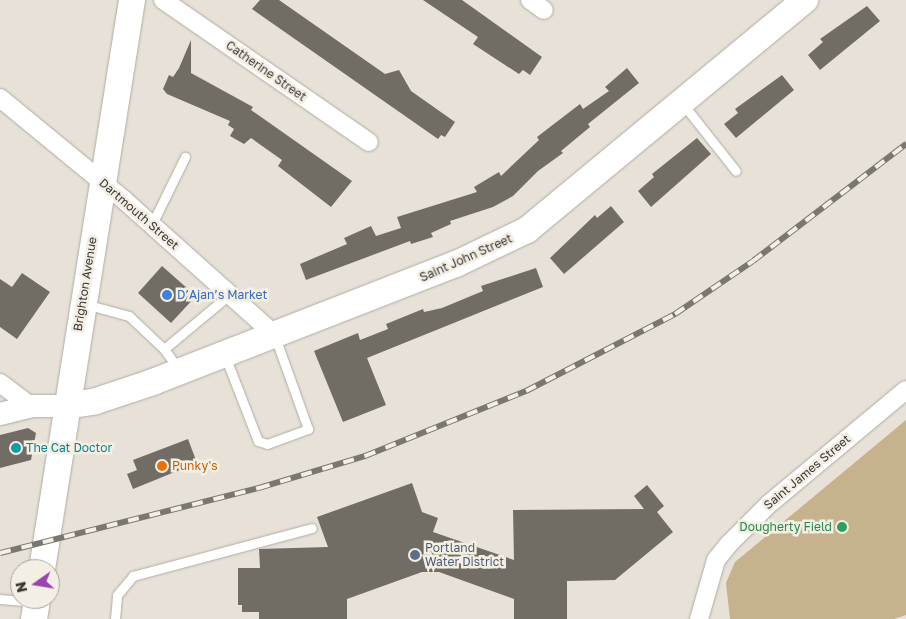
<!DOCTYPE html>
<html>
<head>
<meta charset="utf-8">
<style>
	body { margin:0 }
	#map { position:relative; width:906px; height:619px; overflow:hidden; background:#e7e1d7; font-family:"Golos Text",sans-serif }
	div>[style] { position:absolute }
	[style*='--x'] { left:calc(var(--x)*1px); top:calc(var(--y)*1px); width:calc(var(--w)*1px); rotate:calc(var(--a)*1deg) }
	.green>* { inset:0; background:#c6b28c }
	.building>* { inset:0; background:#726d64 }
	.roads { filter:drop-shadow(0 0 1px #b1aba1) drop-shadow(0 0 1px #b1aba1) }
	.service>* { height:9px; margin:-4.5px; padding:0 4.5px; transform-origin:4.5px; border-radius:4.5px; background:#fff }
	.minor>* { height:18px; margin:-9px; padding:0 9px; transform-origin:9px; border-radius:9px; background:#fff }
	.tertiary>* { height:22px; margin:-11px; padding:0 11px; transform-origin:11px; border-radius:11px; background:#fff }
	.secondary>* { height:26px; margin:-13px; padding:0 13px; transform-origin:13px; border-radius:13px; background:#fff }
	.rail>* { height:5.5px; margin-top:-2.75px; transform-origin:0; background:repeating-linear-gradient(90deg,#f4efe4 0 11px,#7a7670 0 22px); box-sizing:border-box; border-block:1px solid #7a7670 }
	.dots>* { width:14px; height:14px; translate:-50% -50%; box-sizing:border-box; border:2px solid #f4efe4; border-radius:50% }
	span { translate:-50% -50%; white-space:nowrap; text-align:center; line-height:1.15; -webkit-text-stroke:5px #f4efe4; paint-order:stroke }
	.street-label { font-size:12px; color:#393733 }
	.shop-label { font-size:12px; color:#366cbe }
	.left { translate:0 -50%; text-align:left }
	.culture-label { font-size:12px; color:#0d838f }
	.food-label { font-size:12px; color:#c56008 }
	.leisure-label { font-size:12px; color:#27864d }
	.right { translate:-100% -50%; text-align:right }
	.service-label { font-size:12px; color:#4e5e75 }
	.north { position:absolute; left:10px; top:559px; width:50px; height:50px; box-sizing:border-box; background:#f4efe4; border:1px solid #a9a59d; border-radius:50%; rotate:257deg; font-size:14px; font-weight:700; line-height:20px; text-align:center; color:#393733 }
	.north::after { content:''; display:block; margin:auto; width:18px; height:22px; background:#9b43af; clip-path:polygon(50% 0,100% 100%,50% 72%,0 100%) }
</style>
</head>
<body>
<div id="map">
	<div class="green">
		<div style="clip-path:polygon(906px 420px,906px 615px,894px 619px,730px 619px,726px 583px,735px 562px)"></div>
	</div>
	<div class="building">
		<div style="clip-path:polygon(260px 0,279px 0,385px 74px,399px 70px,411px 91px,455px 122px,445px 137px,441px 135px,438px 139px,252px 9px)"></div>
		<div style="clip-path:polygon(423px 0,462px 0,542px 57px,530px 75px,523px 70px,519px 74px,473px 44px,478px 37px)"></div>
		<div style="clip-path:polygon(867px 6px,880px 21px,820px 70px,808px 55px,823px 42px,820px 39px)"></div>
		<div style="clip-path:polygon(191px 40px,191px 73px,253px 107px,251px 110px,352px 181px,331px 207px,278px 166px,282px 160px,251px 138px,244px 144px,230px 136px,234px 129px,228px 125px,230px 121px,167px 94px,163px 89px,169px 75px,173px 77px,179px 68px)"></div>
		<div style="clip-path:polygon(627px 68px,639px 83px,588px 124px,590px 127px,561px 151px,563px 153px,538px 171px,513px 196px,493px 207px,450px 221px,451px 224px,431px 233px,433px 237px,411px 244px,410px 241px,306px 280px,300px 264px,347px 244px,344px 238px,371px 226px,376px 236px,401px 228px,397px 217px,477px 192px,474px 187px,499px 172px,501px 176px,539px 140px,537px 137px,580px 104px,583px 109px,609px 91px,605px 87px)"></div>
		<div style="clip-path:polygon(782px 75px,794px 90px,736px 138px,724px 124px,738px 113px,735px 109px)"></div>
		<div style="clip-path:polygon(697px 138px,711px 154px,651px 207px,638px 191px,654px 177px,652px 174px)"></div>
		<div style="clip-path:polygon(611px 206px,624px 222px,564px 274px,550px 258px,595px 215px,597px 218px)"></div>
		<div style="clip-path:polygon(162px 266px,196px 296px,171px 323px,138px 293px)"></div>
		<div style="clip-path:polygon(536px 268px,543px 287px,367px 358px,386px 405px,343px 422px,314px 351px,358px 333px,360px 340px,388px 329px,386px 324px,423px 309px,424px 312px,442px 308px,483px 291px,481px 286px)"></div>
		<div style="clip-path:polygon(22px 273px,50px 292px,17px 339px,0 327px,0 279px,12px 287px)"></div>
		<div style="clip-path:polygon(28px 428px,36px 433px,31px 460px,0 468px,0 435px)"></div>
		<div style="clip-path:polygon(188px 439px,197px 463px,133px 489px,127px 474px,137px 470px,133px 460px)"></div>
		<div style="clip-path:polygon(412px 483px,422px 512px,438px 518px,433px 532px,514px 560px,513px 510px,644px 509px,634px 496px,647px 485px,664px 506px,657px 512px,673px 532px,615px 580px,567px 581px,567px 619px,514px 619px,514px 599px,439px 572px,422px 572px,347px 599px,347px 619px,259px 619px,259px 612px,242px 612px,242px 605px,238px 605px,238px 568px,260px 568px,259px 549px,328px 547px,317px 517px)"></div>
	</div>
	<div class="roads">
		<div class="service">
			<div style="--x:683;--y:104;--w:85;--a:51.7"></div>
			<div style="--x:152;--y:224;--w:75;--a:-63.8"></div>
			<div style="--x:85;--y:304;--w:46;--a:15.3"></div>
			<div style="--x:129;--y:316;--w:48;--a:43.3"></div>
			<div style="--x:164;--y:349;--w:26;--a:54"></div>
			<div style="--x:164;--y:349;--w:86;--a:-39.8"></div>
			<div style="--x:225;--y:356;--w:91;--a:68.8"></div>
			<div style="--x:258;--y:441;--w:9;--a:18"></div>
			<div style="--x:267;--y:444;--w:44;--a:-20.1"></div>
			<div style="--x:308;--y:429;--w:98;--a:-109.7"></div>
			<div style="--x:0;--y:599;--w:33;--a:5"></div>
			<div style="--x:115;--y:619;--w:24;--a:-85"></div>
			<div style="--x:117;--y:595;--w:25;--a:-50"></div>
			<div style="--x:133;--y:576;--w:185;--a:-15"></div>
		</div>
		<div class="minor">
			<div style="--x:163;--y:0;--w:250;--a:34.6"></div>
			<div style="--x:530;--y:0;--w:17;--a:36"></div>
			<div style="--x:0;--y:98;--w:161;--a:39.4"></div>
			<div style="--x:124;--y:200;--w:201;--a:41.8"></div>
			<div style="--x:0;--y:383;--w:39;--a:37"></div>
			<div style="--x:699;--y:619;--w:61;--a:-73.9"></div>
			<div style="--x:716;--y:560;--w:21;--a:-51"></div>
			<div style="--x:729;--y:544;--w:57;--a:-45"></div>
			<div style="--x:769;--y:504;--w:178;--a:-39.8"></div>
		</div>
		<div class="tertiary">
			<div style="--x:0;--y:414;--w:32;--a:-14"></div>
			<div style="--x:31;--y:406;--w:35;--a:0"></div>
		</div>
		<div class="secondary">
			<div style="--x:66;--y:406;--w:30;--a:-9"></div>
			<div style="--x:96;--y:401;--w:60;--a:-18.4"></div>
			<div style="--x:153;--y:382;--w:325;--a:-21.3"></div>
			<div style="--x:456;--y:264;--w:79;--a:-25.6"></div>
			<div style="--x:527;--y:230;--w:361;--a:-39.6"></div>
			<div style="--x:42;--y:569;--w:576;--a:-81.01"></div>
			<div style="--x:34;--y:619;--w:20;--a:-81"></div>
		</div>
	</div>
	<div class="rail">
		<div style="--x:0;--y:553;--w:267;--a:-14.1"></div>
		<div style="--x:259;--y:488;--w:111;--a:-16.8"></div>
		<div style="--x:365;--y:456;--w:174;--a:-22"></div>
		<div style="--x:526;--y:391;--w:168;--a:-27.3"></div>
		<div style="--x:675;--y:314;--w:94;--a:-34.2"></div>
		<div style="--x:753;--y:261;--w:193;--a:-37.4"></div>
	</div>
	<div class="dots">
		<div style="left:167px;top:295px;background:#3f7fe0"></div>
		<div style="left:16px;top:448px;background:#0f9aa8"></div>
		<div style="left:162px;top:466px;background:#e8710a"></div>
		<div style="left:842px;top:527px;background:#2e9e5b"></div>
		<div style="left:415px;top:555px;background:#5c6f8a"></div>
	</div>
	<div class="street-label">
		<span style="left:266px;top:71px;rotate:35deg">Catherine Street</span>
		<span style="left:139px;top:214px;rotate:41deg">Dartmouth Street</span>
		<span style="left:466px;top:258px;rotate:-24deg">Saint John Street</span>
		<span style="left:85px;top:284px;rotate:-81deg">Brighton Avenue</span>
		<span style="left:807px;top:472px;rotate:-40deg">Saint James Street</span>
	</div>
	<div class="shop-label">
		<span class="left" style="left:177px;top:295px">D’Ajan’s Market</span>
	</div>
	<div class="culture-label">
		<span class="left" style="left:26px;top:448px">The Cat Doctor</span>
	</div>
	<div class="food-label">
		<span class="left" style="left:172px;top:466px">Punky's</span>
	</div>
	<div class="leisure-label">
		<span class="right" style="left:832px;top:527px">Dougherty Field</span>
	</div>
	<div class="service-label">
		<span class="left" style="left:425px;top:555px">Portland<br>Water District</span>
	</div>
	<div class="north">N</div>
</div>
</body>
</html>
